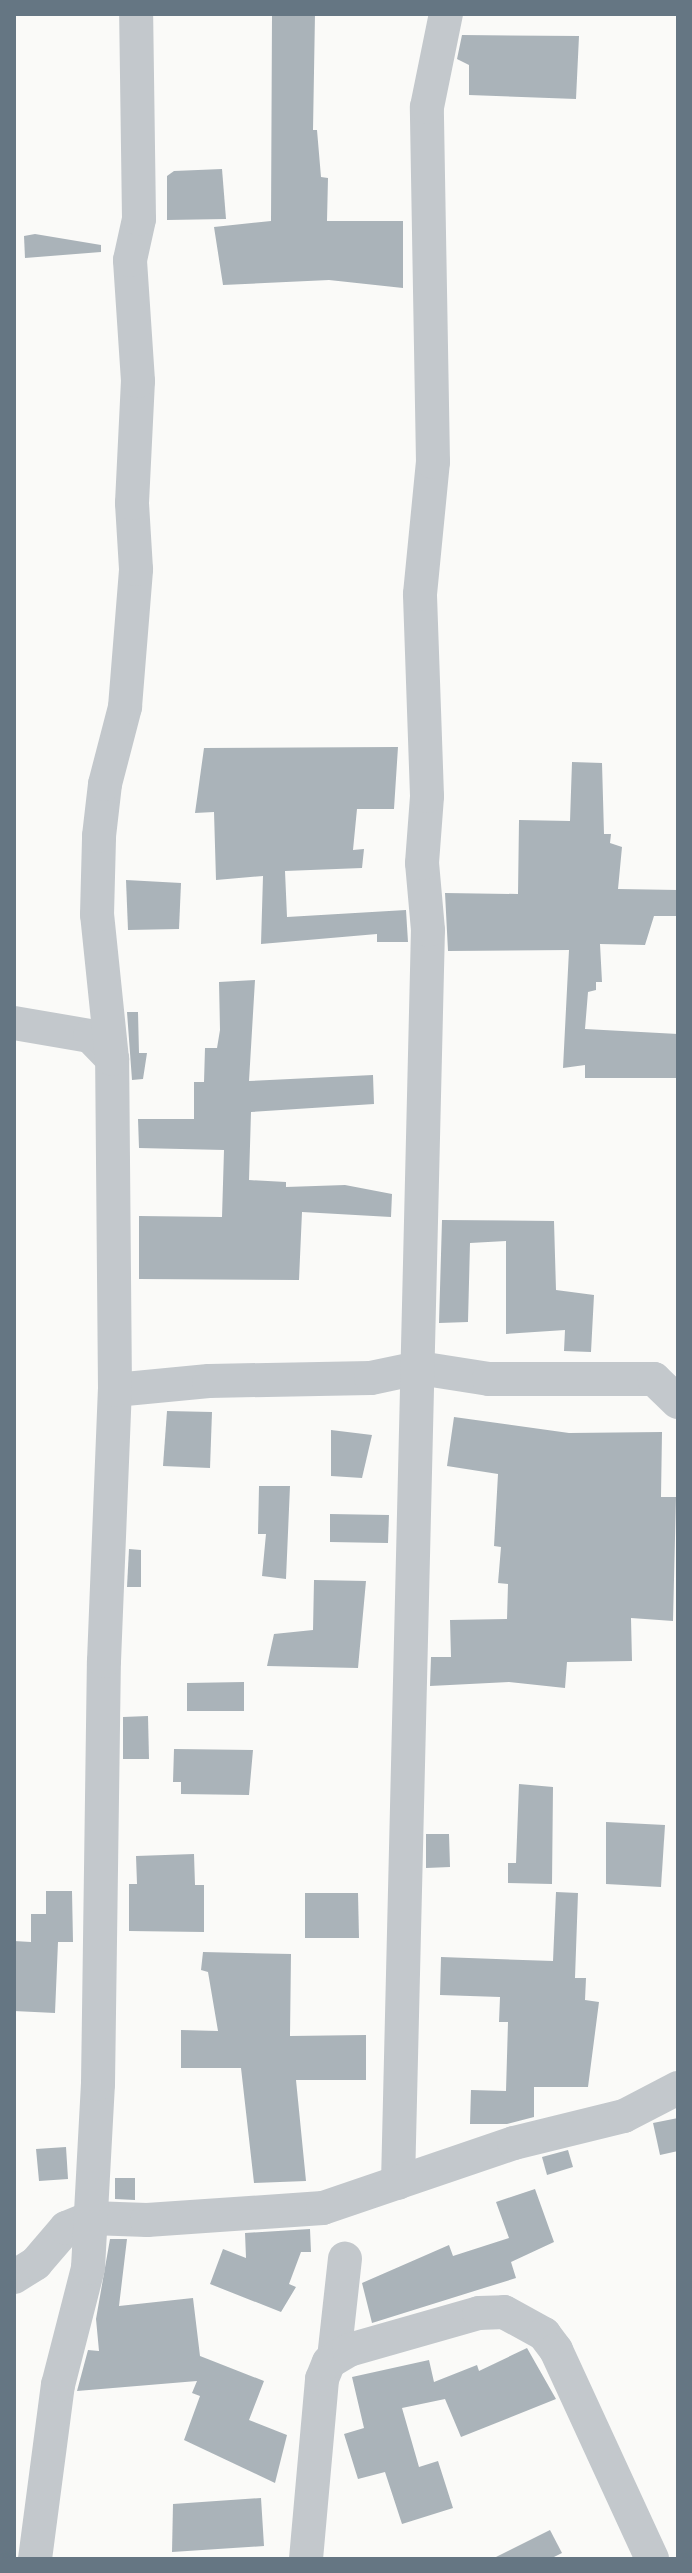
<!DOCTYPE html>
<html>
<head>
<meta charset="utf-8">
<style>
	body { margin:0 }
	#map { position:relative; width:692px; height:2573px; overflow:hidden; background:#fafaf8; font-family:"Public Sans",sans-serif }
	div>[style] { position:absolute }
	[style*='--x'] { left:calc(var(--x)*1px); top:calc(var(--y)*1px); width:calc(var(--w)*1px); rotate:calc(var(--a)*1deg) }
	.building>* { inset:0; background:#aab3b9 }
	.minor>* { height:34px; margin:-17px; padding:0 17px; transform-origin:17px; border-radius:17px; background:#c3c8cc }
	span { translate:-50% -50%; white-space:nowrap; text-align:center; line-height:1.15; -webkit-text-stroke:8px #fff; paint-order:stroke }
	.frame { position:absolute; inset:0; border:16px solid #657683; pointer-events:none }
</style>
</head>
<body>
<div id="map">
	<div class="building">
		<div style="clip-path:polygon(272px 14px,315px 14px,313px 130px,317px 130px,321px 177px,328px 178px,327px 221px,403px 221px,403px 288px,329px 280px,223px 285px,214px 227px,271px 221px)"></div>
		<div style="clip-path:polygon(462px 35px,579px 36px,576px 99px,469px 95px,469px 65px,457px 59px)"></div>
		<div style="clip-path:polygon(222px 169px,226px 219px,167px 220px,167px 176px,174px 171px)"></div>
		<div style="clip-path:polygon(35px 234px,101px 245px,101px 252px,25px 258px,24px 236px)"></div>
		<div style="clip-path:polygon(398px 747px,394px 809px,357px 809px,353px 850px,364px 849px,362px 868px,285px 871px,287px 917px,406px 910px,408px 942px,377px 942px,377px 934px,261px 944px,263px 876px,216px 880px,214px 812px,195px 813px,204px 748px)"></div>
		<div style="clip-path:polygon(572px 762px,602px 763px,604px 834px,611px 834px,610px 843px,622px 847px,618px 889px,678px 890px,678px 916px,654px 916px,645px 945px,600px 944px,602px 982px,596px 982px,596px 990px,588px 992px,585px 1029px,678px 1034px,678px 1078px,585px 1078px,585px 1065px,563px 1068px,569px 950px,448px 951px,445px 893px,518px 894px,519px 820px,570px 821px)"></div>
		<div style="clip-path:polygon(126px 880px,181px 883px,179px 929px,128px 930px)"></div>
		<div style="clip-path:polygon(255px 980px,249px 1081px,373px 1075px,374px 1104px,251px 1112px,249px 1180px,286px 1182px,286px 1187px,345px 1185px,392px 1194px,391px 1217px,302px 1212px,299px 1280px,139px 1279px,139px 1216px,222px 1217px,224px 1150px,139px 1148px,138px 1119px,194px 1119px,194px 1082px,204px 1082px,205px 1048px,217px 1048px,220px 1030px,219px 982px)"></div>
		<div style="clip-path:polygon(127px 1012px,138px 1012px,139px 1053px,147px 1053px,143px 1079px,132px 1080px)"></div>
		<div style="clip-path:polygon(442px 1220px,554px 1221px,556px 1290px,594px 1295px,591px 1352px,564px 1351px,565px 1330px,506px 1334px,506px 1241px,470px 1243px,468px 1322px,439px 1323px)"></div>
		<div style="clip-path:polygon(167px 1411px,212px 1412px,210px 1468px,163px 1466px)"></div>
		<div style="clip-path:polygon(454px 1417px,569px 1433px,662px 1432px,661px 1497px,676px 1497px,673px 1621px,631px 1618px,632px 1661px,567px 1662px,565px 1688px,509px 1682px,430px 1686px,431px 1657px,451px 1657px,450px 1620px,507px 1619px,508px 1584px,498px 1583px,501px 1547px,494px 1546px,498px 1474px,447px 1466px)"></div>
		<div style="clip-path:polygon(331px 1430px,372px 1435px,362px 1478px,331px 1476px)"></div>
		<div style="clip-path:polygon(259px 1486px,290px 1486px,286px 1579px,262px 1576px,266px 1534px,258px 1534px)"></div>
		<div style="clip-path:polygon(330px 1514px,389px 1515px,388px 1543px,330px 1542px)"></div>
		<div style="clip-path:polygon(129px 1549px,141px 1550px,141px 1587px,127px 1587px)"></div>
		<div style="clip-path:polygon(314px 1580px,366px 1581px,358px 1668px,267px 1666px,274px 1634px,313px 1630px)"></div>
		<div style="clip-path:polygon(244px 1682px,244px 1711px,187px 1711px,187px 1683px)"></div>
		<div style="clip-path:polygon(148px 1716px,149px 1759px,123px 1759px,123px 1717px)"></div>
		<div style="clip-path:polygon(174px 1749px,253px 1750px,249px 1795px,181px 1794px,181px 1782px,173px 1782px)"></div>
		<div style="clip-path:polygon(519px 1784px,553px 1787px,552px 1884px,508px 1883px,508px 1863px,516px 1863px)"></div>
		<div style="clip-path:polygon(606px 1822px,665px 1825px,661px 1887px,606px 1884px)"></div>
		<div style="clip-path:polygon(426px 1834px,449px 1834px,450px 1867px,426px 1868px)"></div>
		<div style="clip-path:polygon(194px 1854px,195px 1885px,204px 1885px,204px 1932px,129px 1931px,129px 1884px,137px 1884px,136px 1856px)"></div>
		<div style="clip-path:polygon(46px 1891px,72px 1891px,73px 1942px,58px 1942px,55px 2013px,14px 2011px,14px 1941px,31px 1942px,31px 1914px,46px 1914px)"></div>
		<div style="clip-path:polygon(556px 1892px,578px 1893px,575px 1978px,586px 1978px,585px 2000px,599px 2002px,588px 2087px,534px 2087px,534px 2117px,507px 2124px,470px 2124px,471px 2090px,506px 2091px,508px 2022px,499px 2022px,500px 1997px,440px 1995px,441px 1957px,553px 1961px)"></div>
		<div style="clip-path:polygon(305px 1893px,358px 1893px,359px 1938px,305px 1938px)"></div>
		<div style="clip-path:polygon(203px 1952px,291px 1954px,290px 2036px,366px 2035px,366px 2080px,296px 2080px,306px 2181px,254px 2183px,241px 2068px,181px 2068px,181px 2030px,218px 2031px,208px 1972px,201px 1970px)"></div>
		<div style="clip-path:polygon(678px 2118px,678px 2151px,660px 2155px,653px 2123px)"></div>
		<div style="clip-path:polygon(66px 2147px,68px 2179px,39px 2181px,36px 2149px)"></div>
		<div style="clip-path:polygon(568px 2150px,573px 2167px,547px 2175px,542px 2157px)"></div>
		<div style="clip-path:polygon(115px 2178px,135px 2178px,135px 2200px,115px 2199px)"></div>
		<div style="clip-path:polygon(535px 2189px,554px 2242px,511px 2262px,516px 2278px,372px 2323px,362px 2283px,449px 2245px,453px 2256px,509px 2238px,496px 2202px)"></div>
		<div style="clip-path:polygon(310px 2229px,311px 2252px,301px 2252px,289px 2284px,296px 2287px,281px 2312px,210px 2284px,223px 2249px,246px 2258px,245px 2233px)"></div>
		<div style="clip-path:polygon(110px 2239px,127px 2239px,119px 2306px,193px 2298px,200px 2356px,264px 2381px,249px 2420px,287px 2435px,275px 2483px,184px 2440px,200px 2396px,192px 2393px,197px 2381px,77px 2391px,88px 2350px,99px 2351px,96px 2319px)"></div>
		<div style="clip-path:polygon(527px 2348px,556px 2399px,461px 2437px,445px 2399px,402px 2408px,419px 2467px,438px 2461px,453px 2508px,402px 2524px,385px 2472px,358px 2479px,344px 2434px,364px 2428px,352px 2377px,429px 2360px,434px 2382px,477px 2365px,479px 2371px)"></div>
		<div style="clip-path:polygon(261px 2498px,264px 2546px,172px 2552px,173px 2504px)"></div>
		<div style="clip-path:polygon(550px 2530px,562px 2553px,550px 2559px,492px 2559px)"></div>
	</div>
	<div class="minor">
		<div style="--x:14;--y:1023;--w:77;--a:9.7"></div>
		<div style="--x:90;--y:1036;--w:32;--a:46"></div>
		<div style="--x:115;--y:1390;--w:94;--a:-5.5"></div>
		<div style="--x:209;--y:1381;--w:162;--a:-1.1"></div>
		<div style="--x:371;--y:1378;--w:49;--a:-11.8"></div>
		<div style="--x:419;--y:1368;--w:71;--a:8.9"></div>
		<div style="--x:489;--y:1379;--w:165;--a:0"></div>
		<div style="--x:654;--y:1379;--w:33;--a:44"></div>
		<div style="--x:398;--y:2183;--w:1253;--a:-88.63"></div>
		<div style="--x:428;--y:930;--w:67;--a:-95.1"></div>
		<div style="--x:422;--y:863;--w:67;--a:-85.7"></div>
		<div style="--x:427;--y:796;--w:202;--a:-92"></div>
		<div style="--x:420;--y:594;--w:133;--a:-84.4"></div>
		<div style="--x:433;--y:462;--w:355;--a:-91"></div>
		<div style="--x:427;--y:107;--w:95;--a:-78.5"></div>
		<div style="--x:14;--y:2277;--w:26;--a:-32"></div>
		<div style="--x:36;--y:2263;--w:46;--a:-49.4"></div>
		<div style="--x:66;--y:2228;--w:27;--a:-22"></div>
		<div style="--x:91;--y:2218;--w:56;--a:2"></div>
		<div style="--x:147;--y:2220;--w:176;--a:-3.9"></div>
		<div style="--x:323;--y:2208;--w:202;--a:-18.8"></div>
		<div style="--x:514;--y:2143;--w:113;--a:-13.8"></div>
		<div style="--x:624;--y:2116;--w:61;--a:-27.4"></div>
		<div style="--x:334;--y:2358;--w:100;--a:-83.7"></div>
		<div style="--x:35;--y:2559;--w:176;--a:-82.5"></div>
		<div style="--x:58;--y:2385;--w:121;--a:-75.6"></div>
		<div style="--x:88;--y:2268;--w:184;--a:-86.9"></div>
		<div style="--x:98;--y:2084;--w:423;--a:-89.2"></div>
		<div style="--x:104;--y:1661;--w:271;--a:-87.7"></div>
		<div style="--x:115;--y:1390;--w:331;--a:-90.5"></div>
		<div style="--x:112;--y:1059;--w:145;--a:-95.9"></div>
		<div style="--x:97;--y:915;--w:79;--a:-88.5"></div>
		<div style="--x:99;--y:836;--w:52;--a:-83.4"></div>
		<div style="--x:105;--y:784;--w:80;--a:-75.4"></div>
		<div style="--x:125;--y:707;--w:138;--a:-85.4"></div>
		<div style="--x:136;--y:569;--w:66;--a:-93.5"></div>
		<div style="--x:132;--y:503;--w:122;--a:-87.2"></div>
		<div style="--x:138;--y:381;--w:121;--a:-93.8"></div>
		<div style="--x:130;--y:260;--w:42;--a:-77.6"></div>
		<div style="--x:139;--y:219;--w:205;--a:-90.8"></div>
		<div style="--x:306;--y:2559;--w:181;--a:-84.9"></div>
		<div style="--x:322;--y:2379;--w:18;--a:-68"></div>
		<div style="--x:329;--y:2362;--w:23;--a:-31"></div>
		<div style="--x:349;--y:2350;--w:135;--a:-15.9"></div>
		<div style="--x:479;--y:2313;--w:25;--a:-2"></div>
		<div style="--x:504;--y:2312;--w:46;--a:28.8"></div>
		<div style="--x:544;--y:2334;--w:20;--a:53"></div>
		<div style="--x:556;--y:2350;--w:230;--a:65.3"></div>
	</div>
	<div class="frame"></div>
</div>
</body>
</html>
